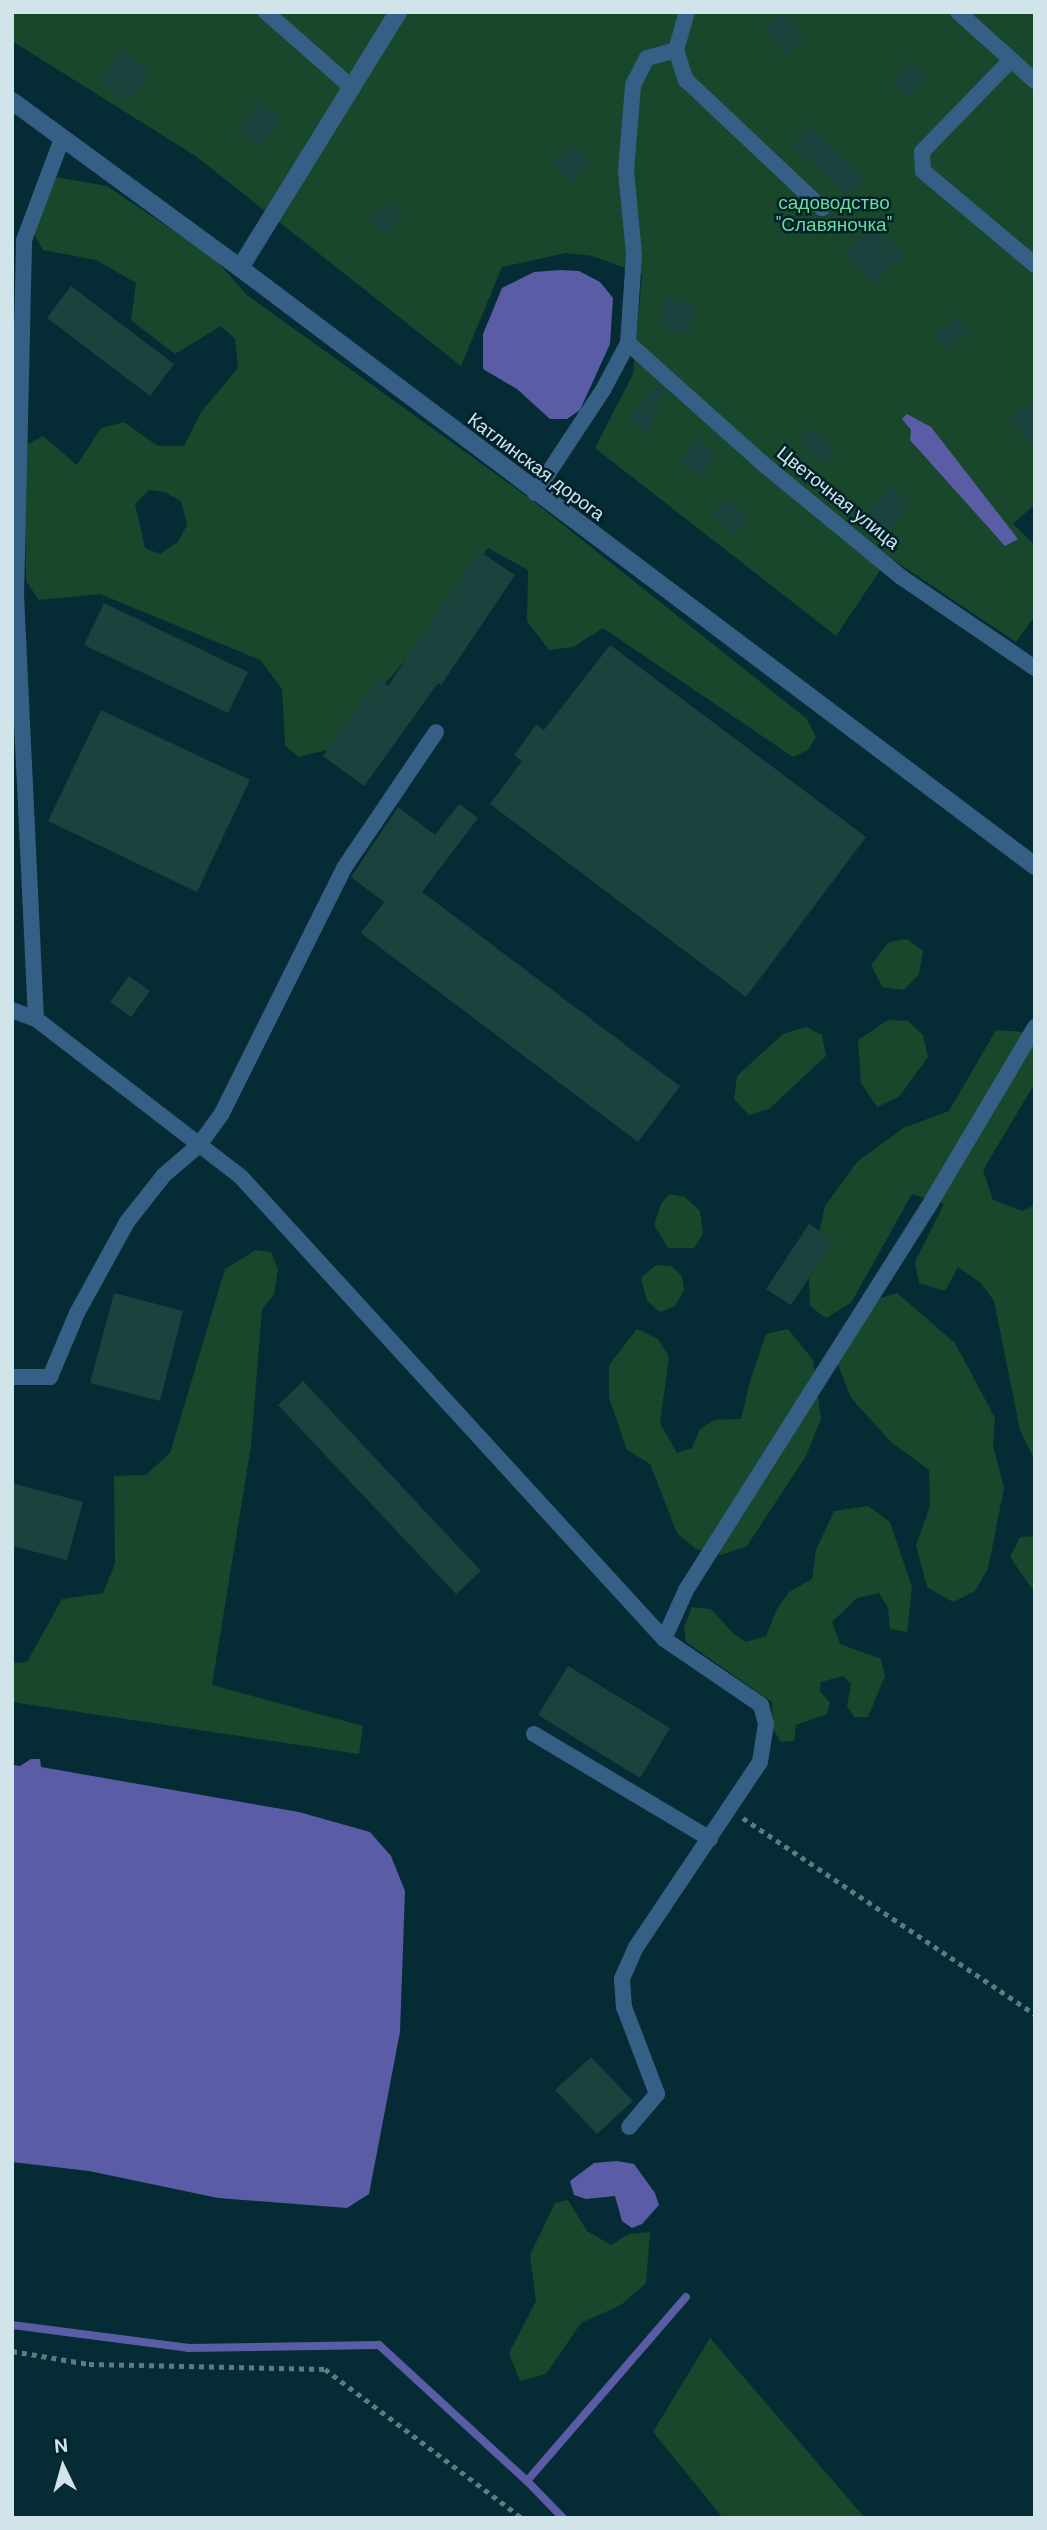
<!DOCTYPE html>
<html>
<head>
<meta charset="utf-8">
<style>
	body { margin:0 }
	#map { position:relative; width:1047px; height:2530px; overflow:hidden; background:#052b34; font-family:"DM Sans",sans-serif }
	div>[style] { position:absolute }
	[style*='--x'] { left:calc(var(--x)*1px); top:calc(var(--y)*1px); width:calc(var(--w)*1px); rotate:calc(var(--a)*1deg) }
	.green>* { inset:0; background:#18472c }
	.water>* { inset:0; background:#5a5ca6 }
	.stream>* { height:8px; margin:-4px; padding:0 4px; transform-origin:4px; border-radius:4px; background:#5a5ca6 }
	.building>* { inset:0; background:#1c423e }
	.path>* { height:4.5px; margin-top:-2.25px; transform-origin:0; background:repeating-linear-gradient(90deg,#5d7b83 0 5px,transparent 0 10px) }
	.lane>* { height:16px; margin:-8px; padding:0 8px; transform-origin:8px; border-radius:8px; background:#365f86 }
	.street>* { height:18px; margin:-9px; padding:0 9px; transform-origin:9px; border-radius:9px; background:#365f86 }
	span { translate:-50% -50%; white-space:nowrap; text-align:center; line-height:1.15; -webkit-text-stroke:5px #00212a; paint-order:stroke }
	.park-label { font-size:19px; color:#69dc97 }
	.street-label { font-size:19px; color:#d1e4ea }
	.frame { position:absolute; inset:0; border:14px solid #d1e4ea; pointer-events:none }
	.north { position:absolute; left:28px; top:2432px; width:70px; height:70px; -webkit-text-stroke:5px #00212a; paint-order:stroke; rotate:355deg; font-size:19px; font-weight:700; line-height:28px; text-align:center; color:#d1e4ea }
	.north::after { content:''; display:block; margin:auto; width:24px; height:32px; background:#d1e4ea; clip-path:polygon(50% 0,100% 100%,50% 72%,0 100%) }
</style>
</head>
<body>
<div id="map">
	<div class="green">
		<div style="clip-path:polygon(12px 12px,1035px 12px,1035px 504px,1013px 524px,1035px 545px,1035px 616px,1016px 642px,889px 557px,836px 636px,595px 448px,633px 374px,642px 274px,592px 256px,566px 253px,502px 267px,461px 366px,197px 157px,12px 41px)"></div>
		<div style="clip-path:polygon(evenodd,56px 177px,107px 186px,214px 258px,247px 295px,532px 500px,807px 719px,816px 737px,808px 750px,793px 757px,603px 628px,573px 647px,549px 650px,527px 621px,528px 570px,488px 548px,430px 632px,327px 750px,298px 757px,285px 745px,282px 689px,260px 660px,100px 594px,39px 600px,26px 581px,24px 446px,43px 436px,77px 465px,101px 428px,124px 422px,158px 446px,184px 446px,201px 412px,238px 368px,235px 339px,221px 326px,175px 354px,131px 320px,136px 283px,96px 260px,43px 250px,31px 228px,56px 177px,149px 490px,164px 492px,181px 501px,187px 525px,178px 542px,160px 554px,145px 548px,135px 504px,149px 490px)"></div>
		<div style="clip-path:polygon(907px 939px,923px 951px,919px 974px,904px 990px,882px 987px,871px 965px,889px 942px)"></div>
		<div style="clip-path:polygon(888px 1020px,908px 1021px,923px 1035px,928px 1057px,899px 1097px,877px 1107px,861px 1083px,858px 1040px)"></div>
		<div style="clip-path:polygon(806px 1027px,822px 1035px,826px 1056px,769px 1109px,749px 1115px,734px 1099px,737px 1076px,783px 1034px)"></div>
		<div style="clip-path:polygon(996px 1030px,1024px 1032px,1035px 1047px,1035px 1083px,983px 1170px,993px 1200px,1022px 1211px,1035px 1205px,1035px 1461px,1020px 1430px,994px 1301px,981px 1283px,958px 1267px,945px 1291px,919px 1283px,915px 1262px,944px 1204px,912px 1194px,851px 1303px,826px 1318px,810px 1306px,809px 1277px,825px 1206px,857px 1162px,903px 1128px,949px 1111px)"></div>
		<div style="clip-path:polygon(669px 1194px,685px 1197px,700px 1211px,703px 1234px,694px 1248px,668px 1248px,654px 1225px,661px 1204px)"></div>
		<div style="clip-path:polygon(256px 1250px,271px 1252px,278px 1269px,274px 1295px,262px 1309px,251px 1446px,212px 1685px,363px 1726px,359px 1754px,12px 1702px,12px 1663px,27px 1662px,62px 1599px,103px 1593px,115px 1564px,114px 1476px,146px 1475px,170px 1453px,225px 1269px)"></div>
		<div style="clip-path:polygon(656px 1265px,671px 1266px,682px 1276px,684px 1290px,675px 1306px,660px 1312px,647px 1301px,641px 1278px)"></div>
		<div style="clip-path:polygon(897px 1293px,955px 1343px,995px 1418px,993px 1445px,1004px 1488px,988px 1569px,975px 1591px,953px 1602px,927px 1587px,916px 1545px,930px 1506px,929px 1470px,891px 1442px,851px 1398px,836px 1359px,875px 1300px)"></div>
		<div style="clip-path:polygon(637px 1329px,658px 1339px,669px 1357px,660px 1423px,677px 1453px,692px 1448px,700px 1429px,714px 1420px,741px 1419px,751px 1378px,766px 1334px,788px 1329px,813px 1360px,821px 1419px,806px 1456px,747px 1546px,721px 1555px,696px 1549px,677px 1533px,650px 1464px,627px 1450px,609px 1398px,609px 1365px)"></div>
		<div style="clip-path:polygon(868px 1506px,890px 1522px,912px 1587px,907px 1632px,890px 1629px,888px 1608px,879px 1593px,857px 1598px,832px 1622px,840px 1644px,881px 1659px,885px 1676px,868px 1717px,854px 1717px,847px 1706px,851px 1684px,843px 1676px,821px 1682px,820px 1691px,830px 1703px,827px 1714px,796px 1725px,794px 1741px,781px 1742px,773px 1729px,772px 1702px,686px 1642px,684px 1628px,692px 1607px,711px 1609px,733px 1633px,746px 1642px,766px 1636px,777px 1609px,789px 1592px,812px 1579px,816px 1550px,834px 1511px)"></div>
		<div style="clip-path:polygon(1035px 1536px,1035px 1593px,1010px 1557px,1020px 1537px)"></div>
		<div style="clip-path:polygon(568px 2200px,587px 2231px,611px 2245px,629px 2234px,650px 2232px,646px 2283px,621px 2305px,581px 2323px,546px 2374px,520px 2381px,509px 2353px,536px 2301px,530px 2255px,555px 2203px)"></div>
		<div style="clip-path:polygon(710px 2338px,865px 2518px,723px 2518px,653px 2432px)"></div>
	</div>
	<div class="water">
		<div style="clip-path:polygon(560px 270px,579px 271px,600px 282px,613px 298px,610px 344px,580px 410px,567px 419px,550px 419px,517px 389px,483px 369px,483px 334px,502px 288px,534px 272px)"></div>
		<div style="clip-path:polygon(907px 414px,931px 427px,1018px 539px,1005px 546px,910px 440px,911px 430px,902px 419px)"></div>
		<div style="clip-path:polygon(31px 1759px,40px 1759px,41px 1767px,299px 1812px,370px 1832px,391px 1856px,405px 1891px,400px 2032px,369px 2194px,347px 2208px,218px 2198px,89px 2171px,12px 2162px,12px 1765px,20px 1766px)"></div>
		<div style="clip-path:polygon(617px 2161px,634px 2164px,655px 2193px,659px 2205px,642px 2224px,632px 2228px,622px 2221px,615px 2196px,586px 2199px,574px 2195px,570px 2181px,594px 2163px)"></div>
	</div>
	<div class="stream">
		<div style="--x:12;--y:2325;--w:177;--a:7.4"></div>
		<div style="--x:188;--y:2348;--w:191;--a:-0.9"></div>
		<div style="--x:379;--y:2345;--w:201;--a:42.6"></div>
		<div style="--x:527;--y:2481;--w:52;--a:45.8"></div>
		<div style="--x:527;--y:2481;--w:243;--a:-49.2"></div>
	</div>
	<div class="building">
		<div style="clip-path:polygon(784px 12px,806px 37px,786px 55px,764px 29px)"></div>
		<div style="clip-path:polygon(121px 50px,151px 72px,128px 103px,98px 81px)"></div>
		<div style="clip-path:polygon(910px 62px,927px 75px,910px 97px,893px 83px)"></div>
		<div style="clip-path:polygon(258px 102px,282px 119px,262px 147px,238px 130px)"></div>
		<div style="clip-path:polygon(810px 126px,864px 179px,848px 196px,809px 158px,807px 161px,791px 147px)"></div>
		<div style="clip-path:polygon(569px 144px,589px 160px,572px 182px,552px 165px)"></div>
		<div style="clip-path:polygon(387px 202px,403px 216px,387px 234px,371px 220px)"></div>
		<div style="clip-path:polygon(873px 223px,904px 255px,874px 284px,843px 252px)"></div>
		<div style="clip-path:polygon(71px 286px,174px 364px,150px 396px,47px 318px)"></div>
		<div style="clip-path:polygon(668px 295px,697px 307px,687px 334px,657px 322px)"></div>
		<div style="clip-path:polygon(957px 317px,970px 333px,948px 351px,934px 335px)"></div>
		<div style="clip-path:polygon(658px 384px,665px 390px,648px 435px,628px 419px)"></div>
		<div style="clip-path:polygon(1035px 400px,1035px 451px,1010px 418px)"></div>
		<div style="clip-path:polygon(812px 427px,836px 452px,823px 465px,799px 441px)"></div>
		<div style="clip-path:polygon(697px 439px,717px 455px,700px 476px,680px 460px)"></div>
		<div style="clip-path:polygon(891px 487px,911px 505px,888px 530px,868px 512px)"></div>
		<div style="clip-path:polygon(727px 499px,749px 518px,735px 535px,713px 516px)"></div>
		<div style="clip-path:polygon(479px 551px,515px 575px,441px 685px,438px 683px,364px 786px,323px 756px,378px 679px,388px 686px)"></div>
		<div style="clip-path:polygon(104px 603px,248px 672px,228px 713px,84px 645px)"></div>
		<div style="clip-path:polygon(610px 645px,866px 837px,746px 997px,490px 804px,522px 761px,514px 755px,536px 725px,544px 730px)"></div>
		<div style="clip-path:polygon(101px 710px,250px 780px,197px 892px,48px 821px)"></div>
		<div style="clip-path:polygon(459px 804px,478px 818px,422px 892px,680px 1086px,638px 1142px,361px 933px,384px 902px,351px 877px,398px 807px,435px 835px)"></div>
		<div style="clip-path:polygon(129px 976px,150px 991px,131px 1017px,110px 1002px)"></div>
		<div style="clip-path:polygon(809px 1224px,834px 1240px,791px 1305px,766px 1289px)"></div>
		<div style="clip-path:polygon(114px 1293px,183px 1311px,160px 1401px,90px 1383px)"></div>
		<div style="clip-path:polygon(303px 1381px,481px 1571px,456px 1594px,278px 1405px)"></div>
		<div style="clip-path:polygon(12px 1483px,83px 1502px,67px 1560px,12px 1546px)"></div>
		<div style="clip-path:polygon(568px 1666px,670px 1728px,640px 1778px,538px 1715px)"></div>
		<div style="clip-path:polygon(591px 2057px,633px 2101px,597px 2134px,555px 2090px)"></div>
	</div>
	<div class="path">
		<div style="--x:743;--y:1818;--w:352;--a:33.9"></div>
		<div style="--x:12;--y:2351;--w:78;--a:9.6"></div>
		<div style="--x:89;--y:2364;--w:236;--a:1.2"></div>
		<div style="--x:325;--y:2369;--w:247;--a:37.1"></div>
	</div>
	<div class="lane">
		<div style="--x:266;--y:12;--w:112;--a:41.4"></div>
		<div style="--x:958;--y:12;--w:103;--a:41.9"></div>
		<div style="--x:676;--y:50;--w:32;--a:72"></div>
		<div style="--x:686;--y:80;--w:187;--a:43.3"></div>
		<div style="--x:1011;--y:60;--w:128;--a:134.1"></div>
		<div style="--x:922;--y:152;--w:19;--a:87"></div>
		<div style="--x:923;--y:171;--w:146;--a:40"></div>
		<div style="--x:628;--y:343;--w:178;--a:41.8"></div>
		<div style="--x:761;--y:462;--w:181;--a:39.4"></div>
		<div style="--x:901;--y:577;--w:162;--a:34.2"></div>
		<div style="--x:535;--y:493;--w:123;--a:-56.6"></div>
		<div style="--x:603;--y:390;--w:53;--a:-62"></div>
		<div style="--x:628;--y:343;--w:89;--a:-86.1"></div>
		<div style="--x:634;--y:254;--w:83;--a:-95.5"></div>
		<div style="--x:626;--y:171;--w:86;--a:-85.3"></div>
		<div style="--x:633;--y:85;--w:30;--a:-63"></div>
		<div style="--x:647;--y:58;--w:30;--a:-15"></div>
		<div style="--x:676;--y:50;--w:40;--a:-74"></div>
		<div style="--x:12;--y:1010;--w:26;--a:21"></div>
		<div style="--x:36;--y:1019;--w:259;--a:37.6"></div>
		<div style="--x:241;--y:1177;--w:626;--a:47.52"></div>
		<div style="--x:664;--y:1639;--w:117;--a:34.2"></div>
		<div style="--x:761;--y:1705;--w:20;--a:75"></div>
		<div style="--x:766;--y:1724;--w:38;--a:99"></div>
		<div style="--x:760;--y:1762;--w:223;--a:123.8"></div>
		<div style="--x:636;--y:1947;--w:35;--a:114"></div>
		<div style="--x:622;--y:1979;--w:28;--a:86"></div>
		<div style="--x:624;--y:2007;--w:93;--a:69.2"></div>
		<div style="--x:657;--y:2094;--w:43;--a:130.3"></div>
		<div style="--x:36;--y:1019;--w:422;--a:-92.7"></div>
		<div style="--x:16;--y:597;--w:357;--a:-88.7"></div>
		<div style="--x:24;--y:240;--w:108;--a:-69.4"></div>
		<div style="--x:12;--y:1377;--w:38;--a:0"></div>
		<div style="--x:50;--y:1377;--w:69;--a:-67.1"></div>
		<div style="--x:77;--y:1313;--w:104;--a:-61.2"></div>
		<div style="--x:127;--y:1222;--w:60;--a:-51.8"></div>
		<div style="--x:164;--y:1175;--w:46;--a:-40.6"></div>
		<div style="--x:199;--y:1145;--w:39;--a:-54"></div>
		<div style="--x:222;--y:1113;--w:274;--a:-63.5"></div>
		<div style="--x:344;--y:868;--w:164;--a:-55.9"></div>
		<div style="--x:664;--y:1639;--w:54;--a:-65.8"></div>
		<div style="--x:686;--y:1590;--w:451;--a:-57.7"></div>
		<div style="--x:927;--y:1209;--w:212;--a:-59.3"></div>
		<div style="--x:534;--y:1734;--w:205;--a:30.8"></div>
	</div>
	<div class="street">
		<div style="--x:12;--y:101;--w:283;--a:36.2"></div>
		<div style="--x:240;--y:268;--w:995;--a:36.95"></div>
		<div style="--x:240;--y:268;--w:301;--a:-58.3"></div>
	</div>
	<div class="park-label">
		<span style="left:834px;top:214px">садоводство<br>"Славяночка"</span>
	</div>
	<div class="street-label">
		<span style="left:536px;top:467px;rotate:37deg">Катлинская дорога</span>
		<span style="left:838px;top:498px;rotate:39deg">Цветочная улица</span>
	</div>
	<div class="frame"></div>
	<div class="north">N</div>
</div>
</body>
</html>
